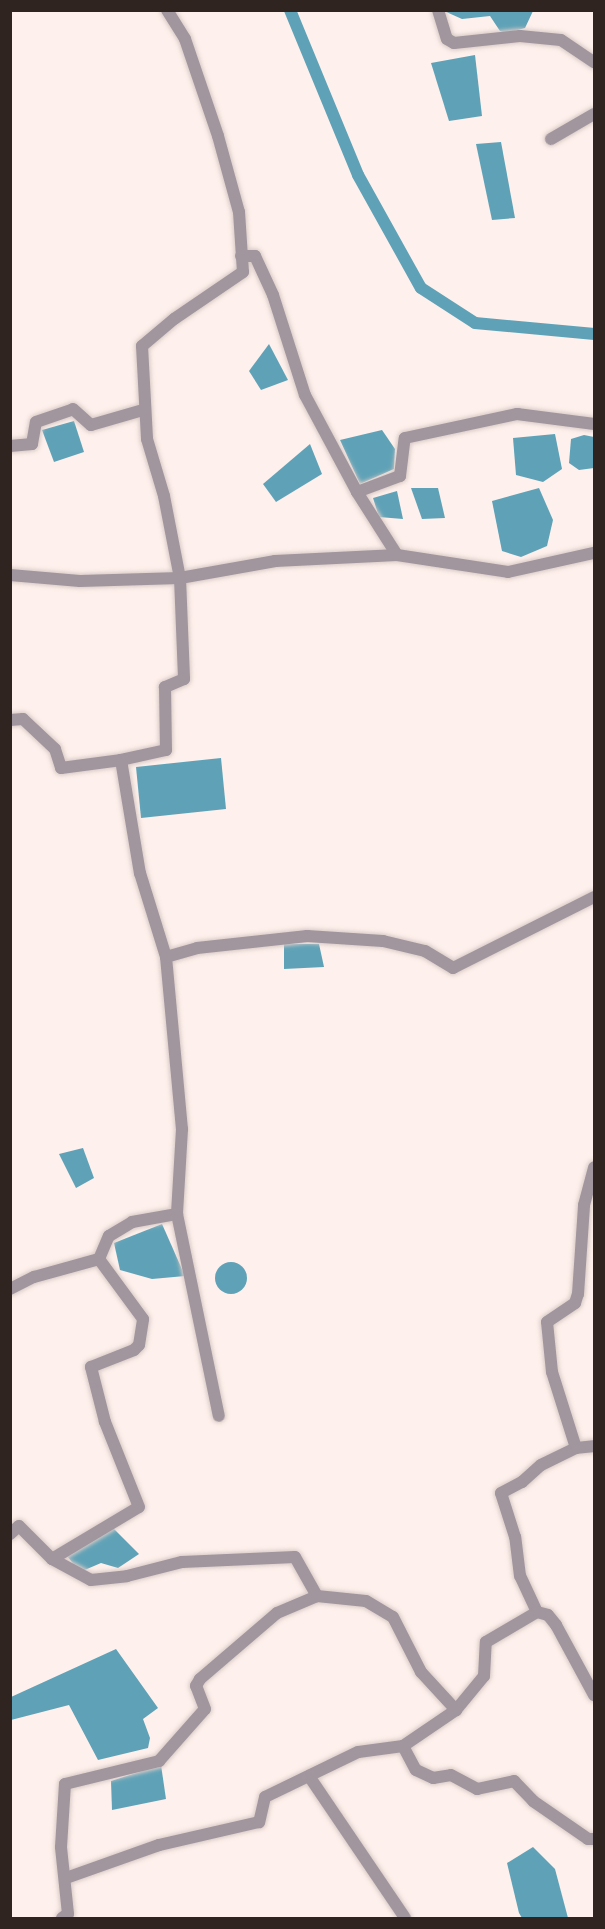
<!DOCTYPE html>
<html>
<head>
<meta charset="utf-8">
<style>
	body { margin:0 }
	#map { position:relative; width:605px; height:1929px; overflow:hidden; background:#fef0ec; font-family:"Roboto Condensed",sans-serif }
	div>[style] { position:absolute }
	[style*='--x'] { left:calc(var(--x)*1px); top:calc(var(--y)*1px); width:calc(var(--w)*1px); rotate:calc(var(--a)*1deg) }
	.water>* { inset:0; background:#5fa2b7 }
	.round { border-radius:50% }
	.canal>* { height:12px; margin:-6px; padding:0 6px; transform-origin:6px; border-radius:6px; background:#5fa2b7 }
	.roads { filter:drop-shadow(0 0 2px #d9cbc7) drop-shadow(0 0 2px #d9cbc7) }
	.street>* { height:12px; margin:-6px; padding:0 6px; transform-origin:6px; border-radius:6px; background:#a2969e }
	span { translate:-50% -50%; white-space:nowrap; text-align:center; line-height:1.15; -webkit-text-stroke:4.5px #fff; paint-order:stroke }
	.frame { position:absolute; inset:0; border:12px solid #2f2420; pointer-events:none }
</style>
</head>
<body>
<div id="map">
	<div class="water">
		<div style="clip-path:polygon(444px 11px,533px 11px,525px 28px,507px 33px,500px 31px,490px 16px,462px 19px)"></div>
		<div style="clip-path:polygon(475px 55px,482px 116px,449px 121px,431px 63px)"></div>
		<div style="clip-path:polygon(501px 142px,515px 218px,492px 220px,476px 144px)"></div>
		<div style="clip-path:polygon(269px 344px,288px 380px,261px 390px,249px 371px)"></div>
		<div style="clip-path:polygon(74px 421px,84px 452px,54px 462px,42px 430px)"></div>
		<div style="clip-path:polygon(382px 430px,395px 449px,394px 469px,360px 484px,340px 440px)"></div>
		<div style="clip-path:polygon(555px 434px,562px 469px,543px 482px,516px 475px,513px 438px)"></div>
		<div style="clip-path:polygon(584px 435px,594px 437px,594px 468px,579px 470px,569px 463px,571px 439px)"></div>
		<div style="clip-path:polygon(310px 444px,322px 474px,276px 502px,263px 484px)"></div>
		<div style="clip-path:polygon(411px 488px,438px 488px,445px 518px,422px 519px)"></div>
		<div style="clip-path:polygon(539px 488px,553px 520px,547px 546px,521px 557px,502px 551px,492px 501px)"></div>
		<div style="clip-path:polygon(397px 491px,403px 519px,379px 517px,373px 498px)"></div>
		<div style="clip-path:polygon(221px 758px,226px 809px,141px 818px,136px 767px)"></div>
		<div style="clip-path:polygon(284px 944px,319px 944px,324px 967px,284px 969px)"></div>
		<div style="clip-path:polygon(83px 1148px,94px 1178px,76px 1188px,59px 1154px)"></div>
		<div style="clip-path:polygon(162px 1224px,185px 1276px,152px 1279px,120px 1270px,114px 1243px)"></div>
		<div class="round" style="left:215px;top:1262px;width:32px;height:32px"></div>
		<div style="clip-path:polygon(111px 1526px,139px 1554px,118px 1568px,101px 1563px,80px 1572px,67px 1556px)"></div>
		<div style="clip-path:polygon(116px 1649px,158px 1708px,143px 1719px,150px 1738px,148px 1748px,98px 1760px,69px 1705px,11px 1720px,11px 1697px)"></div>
		<div style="clip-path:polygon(161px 1765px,166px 1799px,112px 1810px,111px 1781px)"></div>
		<div style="clip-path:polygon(533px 1847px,555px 1869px,568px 1918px,522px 1918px,519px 1913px,507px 1863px)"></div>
	</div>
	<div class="canal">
		<div style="--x:290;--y:10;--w:178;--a:67.6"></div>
		<div style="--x:358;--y:175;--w:129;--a:60.9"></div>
		<div style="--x:421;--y:288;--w:64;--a:32.9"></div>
		<div style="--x:475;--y:323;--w:120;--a:5.3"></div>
	</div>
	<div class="roads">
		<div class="street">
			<div style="--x:167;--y:10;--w:34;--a:58"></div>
			<div style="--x:185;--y:39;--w:102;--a:71.2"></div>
			<div style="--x:218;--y:136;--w:79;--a:74.6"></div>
			<div style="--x:239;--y:212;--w:60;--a:86.2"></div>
			<div style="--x:243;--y:272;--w:83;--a:145.7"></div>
			<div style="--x:174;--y:319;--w:42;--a:139.8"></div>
			<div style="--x:142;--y:346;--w:93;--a:86.9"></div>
			<div style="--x:147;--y:439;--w:59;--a:73.4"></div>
			<div style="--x:164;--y:496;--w:84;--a:79"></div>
			<div style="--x:180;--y:578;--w:101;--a:87.7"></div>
			<div style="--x:184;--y:679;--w:21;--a:157"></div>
			<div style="--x:165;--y:687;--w:63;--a:89.1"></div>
			<div style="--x:166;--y:750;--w:46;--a:167.5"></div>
			<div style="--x:121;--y:760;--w:115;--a:80.5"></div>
			<div style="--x:140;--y:873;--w:88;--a:72.8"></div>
			<div style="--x:166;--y:957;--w:173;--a:84.7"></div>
			<div style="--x:182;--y:1129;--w:85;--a:93.4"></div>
			<div style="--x:438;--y:10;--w:30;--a:73"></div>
			<div style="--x:447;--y:39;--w:8;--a:30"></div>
			<div style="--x:454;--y:43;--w:66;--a:-6.1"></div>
			<div style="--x:520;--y:36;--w:41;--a:5.6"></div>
			<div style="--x:561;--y:40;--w:40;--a:34"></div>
			<div style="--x:551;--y:139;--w:50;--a:-30.2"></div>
			<div style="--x:241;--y:256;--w:14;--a:0"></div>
			<div style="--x:255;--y:256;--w:43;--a:65.2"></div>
			<div style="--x:273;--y:295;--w:105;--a:72.3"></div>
			<div style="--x:305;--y:395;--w:110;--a:61.8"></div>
			<div style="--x:10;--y:446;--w:22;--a:-5"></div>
			<div style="--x:32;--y:444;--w:22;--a:-80"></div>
			<div style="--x:36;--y:422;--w:39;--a:-19"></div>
			<div style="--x:73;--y:409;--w:24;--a:42"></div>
			<div style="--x:91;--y:425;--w:54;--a:-16.1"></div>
			<div style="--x:397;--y:555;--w:112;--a:8.7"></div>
			<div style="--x:508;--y:572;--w:88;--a:-12.5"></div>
			<div style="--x:10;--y:575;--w:70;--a:4.9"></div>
			<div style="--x:80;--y:581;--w:100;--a:-1.7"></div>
			<div style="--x:180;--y:578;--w:97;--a:-10.1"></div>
			<div style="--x:275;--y:561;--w:122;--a:-2.8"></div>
			<div style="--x:397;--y:555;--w:75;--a:-122.4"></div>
			<div style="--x:357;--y:492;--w:46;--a:-20.4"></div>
			<div style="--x:400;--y:476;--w:38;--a:-83"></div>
			<div style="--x:405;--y:438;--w:115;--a:-12.1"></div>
			<div style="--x:517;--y:414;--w:78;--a:7.4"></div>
			<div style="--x:10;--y:720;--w:13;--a:-4"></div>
			<div style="--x:23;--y:719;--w:44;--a:43.2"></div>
			<div style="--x:55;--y:749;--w:20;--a:72"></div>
			<div style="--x:61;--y:768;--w:61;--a:-7.6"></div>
			<div style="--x:166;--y:957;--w:32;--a:-16"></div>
			<div style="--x:197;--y:948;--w:111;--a:-6.2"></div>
			<div style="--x:307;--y:936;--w:76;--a:3.8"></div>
			<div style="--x:383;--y:941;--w:43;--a:13.4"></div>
			<div style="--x:425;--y:951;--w:33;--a:31"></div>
			<div style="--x:453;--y:968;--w:158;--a:-26.7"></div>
			<div style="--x:10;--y:1289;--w:27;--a:-27"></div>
			<div style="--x:34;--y:1277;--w:67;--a:-15.5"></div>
			<div style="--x:99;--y:1259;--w:25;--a:-67"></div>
			<div style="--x:109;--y:1236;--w:27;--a:-31"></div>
			<div style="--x:132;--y:1222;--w:46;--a:-10.1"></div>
			<div style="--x:177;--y:1214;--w:206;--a:78.3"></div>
			<div style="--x:576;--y:1448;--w:18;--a:-6"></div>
			<div style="--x:10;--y:1534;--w:12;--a:-42"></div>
			<div style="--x:19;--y:1526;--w:47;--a:45"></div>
			<div style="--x:52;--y:1559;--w:101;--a:-30.9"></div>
			<div style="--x:139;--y:1507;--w:92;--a:-111.8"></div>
			<div style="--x:105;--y:1422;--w:57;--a:-104.3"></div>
			<div style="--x:91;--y:1367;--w:46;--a:-21.6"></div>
			<div style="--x:134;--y:1350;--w:7;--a:-45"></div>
			<div style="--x:139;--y:1345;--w:26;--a:-81"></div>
			<div style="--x:143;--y:1319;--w:74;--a:-126.3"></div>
			<div style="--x:52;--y:1559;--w:44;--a:28.3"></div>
			<div style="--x:91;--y:1580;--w:36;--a:-6"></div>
			<div style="--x:127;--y:1576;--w:57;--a:-14.3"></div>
			<div style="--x:182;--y:1562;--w:113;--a:-2.5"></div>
			<div style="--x:295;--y:1557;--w:45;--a:60.6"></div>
			<div style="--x:317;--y:1596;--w:49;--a:5.8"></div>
			<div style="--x:366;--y:1601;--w:31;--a:31"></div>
			<div style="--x:393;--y:1617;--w:62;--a:63"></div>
			<div style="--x:421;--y:1672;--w:52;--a:47.4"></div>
			<div style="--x:456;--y:1710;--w:64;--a:145.8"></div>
			<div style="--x:403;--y:1746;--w:45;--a:172.4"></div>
			<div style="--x:358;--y:1752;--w:103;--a:154.2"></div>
			<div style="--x:265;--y:1797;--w:26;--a:103"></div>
			<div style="--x:259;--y:1822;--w:103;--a:167"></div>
			<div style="--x:159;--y:1845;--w:99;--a:160.5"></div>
			<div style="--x:537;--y:1612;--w:40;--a:-115"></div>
			<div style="--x:520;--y:1576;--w:39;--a:-97"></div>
			<div style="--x:515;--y:1537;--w:46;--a:-107.7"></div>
			<div style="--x:501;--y:1493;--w:24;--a:-28"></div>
			<div style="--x:522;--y:1482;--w:25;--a:-42"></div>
			<div style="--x:541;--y:1465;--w:39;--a:-26"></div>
			<div style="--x:576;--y:1448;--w:80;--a:-107.5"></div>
			<div style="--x:552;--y:1372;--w:50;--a:-95.7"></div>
			<div style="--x:547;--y:1322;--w:34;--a:-34"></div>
			<div style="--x:575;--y:1303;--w:9;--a:-72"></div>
			<div style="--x:578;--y:1294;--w:89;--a:-86.1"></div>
			<div style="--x:584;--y:1205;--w:39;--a:-75"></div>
			<div style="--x:456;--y:1710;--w:44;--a:-50.5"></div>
			<div style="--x:484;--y:1676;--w:34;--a:-87"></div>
			<div style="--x:486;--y:1642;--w:59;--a:-30.5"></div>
			<div style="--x:537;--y:1612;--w:11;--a:15"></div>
			<div style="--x:548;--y:1615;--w:13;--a:51"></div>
			<div style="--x:556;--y:1625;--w:80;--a:61.5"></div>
			<div style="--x:403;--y:1746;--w:27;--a:62"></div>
			<div style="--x:416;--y:1770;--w:19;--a:25"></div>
			<div style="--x:433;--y:1778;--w:18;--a:-9"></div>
			<div style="--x:451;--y:1775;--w:30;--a:28"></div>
			<div style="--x:477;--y:1789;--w:38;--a:-12"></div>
			<div style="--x:514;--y:1781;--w:28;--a:46"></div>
			<div style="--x:533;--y:1801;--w:67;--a:34.6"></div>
			<div style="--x:588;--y:1839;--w:6;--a:0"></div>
			<div style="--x:309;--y:1776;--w:171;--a:55.9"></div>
			<div style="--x:62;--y:1918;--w:7;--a:-34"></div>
			<div style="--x:68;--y:1914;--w:67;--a:-96"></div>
			<div style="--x:61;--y:1847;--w:63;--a:-86.4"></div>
			<div style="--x:65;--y:1784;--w:97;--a:-13.7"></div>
			<div style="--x:159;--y:1761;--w:69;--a:-48.5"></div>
			<div style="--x:205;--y:1709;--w:25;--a:-111"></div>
			<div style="--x:196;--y:1686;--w:8;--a:-60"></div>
			<div style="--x:200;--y:1679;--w:101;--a:-40.6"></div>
			<div style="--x:277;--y:1613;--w:43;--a:-23"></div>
		</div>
	</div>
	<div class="frame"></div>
</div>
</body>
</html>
